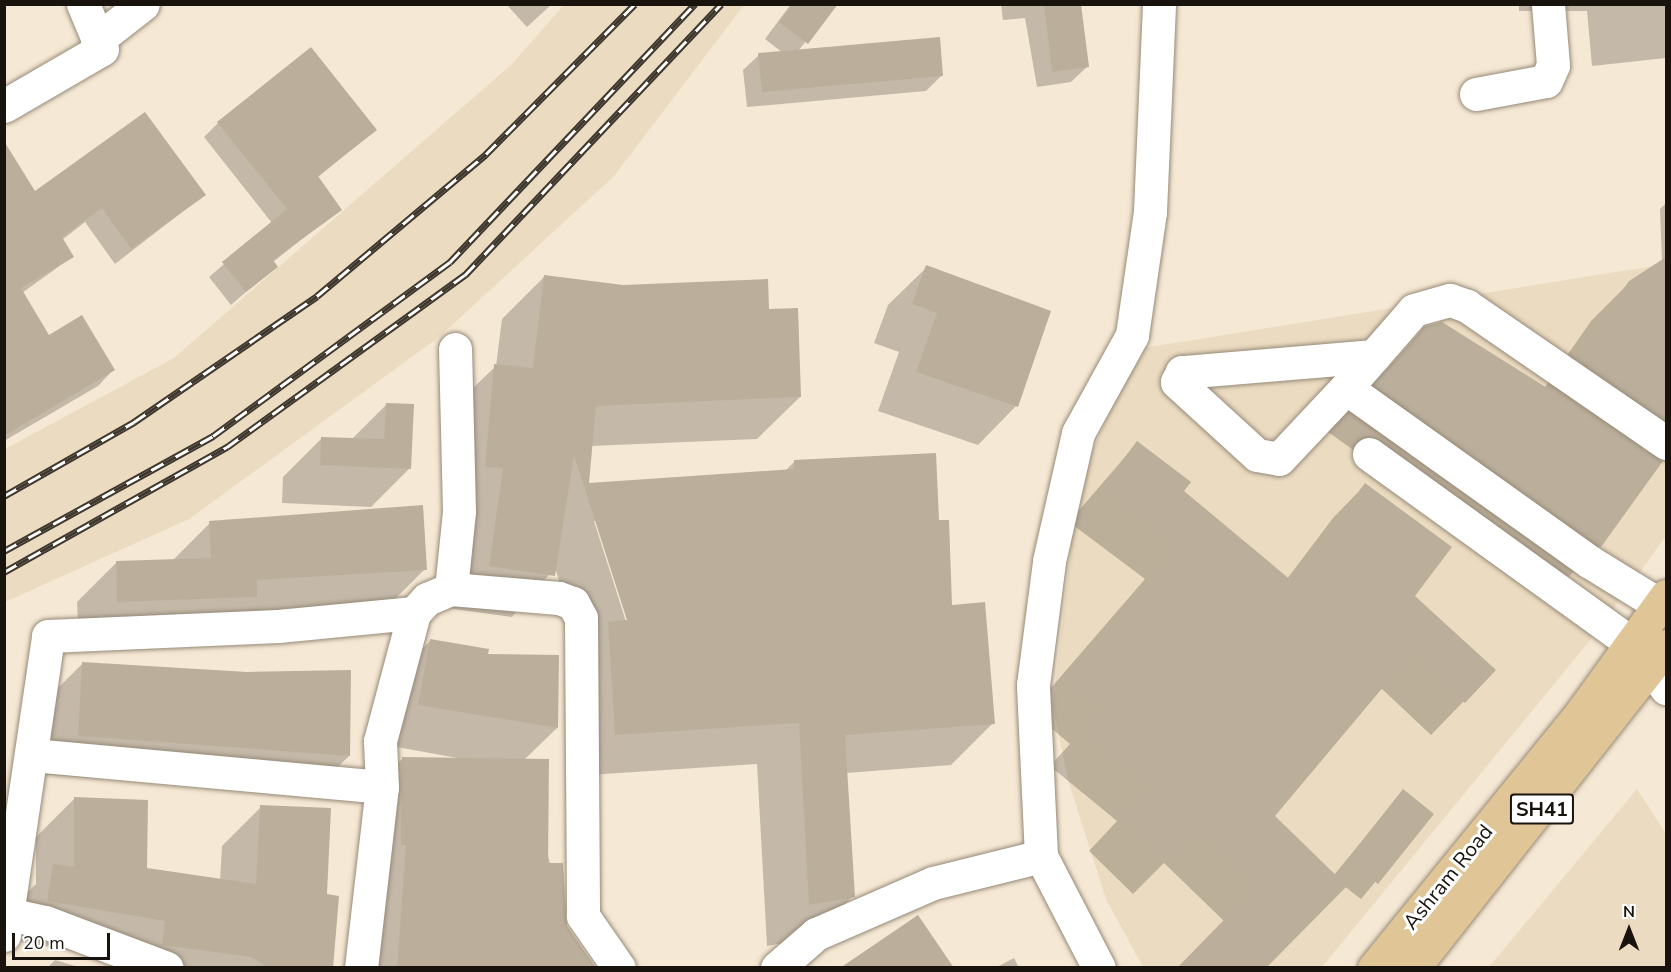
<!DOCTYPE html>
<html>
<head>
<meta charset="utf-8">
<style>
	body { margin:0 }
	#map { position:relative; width:1671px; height:972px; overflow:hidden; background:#f5e8d4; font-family:"Nunito Sans",sans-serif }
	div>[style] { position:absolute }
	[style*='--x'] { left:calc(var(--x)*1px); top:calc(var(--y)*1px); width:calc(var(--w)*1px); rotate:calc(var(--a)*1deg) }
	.built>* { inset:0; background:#ebdbc1 }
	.shadow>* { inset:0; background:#0003 }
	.building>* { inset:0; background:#bbaf9c }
	.roads { filter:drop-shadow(0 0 2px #968a78) drop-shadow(0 0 2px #968a78) }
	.minor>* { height:33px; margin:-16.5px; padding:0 16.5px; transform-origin:16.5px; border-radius:16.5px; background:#fff }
	.major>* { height:33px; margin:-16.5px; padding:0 16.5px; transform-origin:16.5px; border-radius:16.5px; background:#e0c596 }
	.rail>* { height:7px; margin-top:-3.5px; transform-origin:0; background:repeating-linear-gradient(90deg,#fff 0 14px,#3e382f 0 28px); box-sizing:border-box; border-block:2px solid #3e382f }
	span { translate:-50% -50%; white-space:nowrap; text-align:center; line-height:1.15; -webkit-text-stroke:6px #fff; paint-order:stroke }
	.shield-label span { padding:2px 4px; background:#fff; border:2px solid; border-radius:4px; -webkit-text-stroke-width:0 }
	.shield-label { font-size:20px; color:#18140d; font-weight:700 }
	.street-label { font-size:21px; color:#18140d }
	.frame { position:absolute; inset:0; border:6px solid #18140d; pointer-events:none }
	.north { position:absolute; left:1599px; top:900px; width:60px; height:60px; -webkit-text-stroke:4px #fff; paint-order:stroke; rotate:0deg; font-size:16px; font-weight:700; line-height:24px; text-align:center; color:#18140d }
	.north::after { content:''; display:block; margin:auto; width:21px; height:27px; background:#18140d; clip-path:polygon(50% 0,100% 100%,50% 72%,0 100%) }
	.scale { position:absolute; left:12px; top:933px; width:98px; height:27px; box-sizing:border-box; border:3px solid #18140d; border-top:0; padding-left:8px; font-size:18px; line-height:21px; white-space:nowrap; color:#18140d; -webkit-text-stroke:4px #fff; paint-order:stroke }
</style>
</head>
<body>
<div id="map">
	<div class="built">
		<div style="clip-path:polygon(564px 5px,744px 5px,614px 176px,439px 337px,189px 519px,5px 602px,5px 449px,174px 358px,511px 65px)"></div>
		<div style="clip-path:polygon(1666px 264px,1666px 536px,1591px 639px,1322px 967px,1143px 967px,1106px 899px,1068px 780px,1053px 706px,1078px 485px,1137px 349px)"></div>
		<div style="clip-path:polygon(1637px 789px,1666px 834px,1666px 967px,1489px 967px)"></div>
	</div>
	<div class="shadow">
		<div style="clip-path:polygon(506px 4px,552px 4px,527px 27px)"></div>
		<div style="clip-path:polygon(791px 4px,836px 4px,798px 51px,942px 75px,926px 91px,747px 107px,743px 70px,759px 55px,783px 53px,765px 39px)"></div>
		<div style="clip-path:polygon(1001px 4px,1080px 4px,1087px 67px,1071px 82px,1037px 87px,1025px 18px,1003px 20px)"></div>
		<div style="clip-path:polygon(1519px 4px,1666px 4px,1666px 58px,1592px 66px,1587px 11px,1519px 11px)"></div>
		<div style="clip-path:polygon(218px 123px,375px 130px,317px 178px,340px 209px,273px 262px,276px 266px,231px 305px,209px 277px,272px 223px,204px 137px)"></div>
		<div style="clip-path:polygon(4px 179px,34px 193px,204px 195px,115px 264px,85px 222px,62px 240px,72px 257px,22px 293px,49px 337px,113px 370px,98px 386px,4px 441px)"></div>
		<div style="clip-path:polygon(1666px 203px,1666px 424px,1638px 452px,1600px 546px,1553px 592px,1328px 432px,1425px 328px,1543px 390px,1591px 321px,1630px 282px,1662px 261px,1660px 209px)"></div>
		<div style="clip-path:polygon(927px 267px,1016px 406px,978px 445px,878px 411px,899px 352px,874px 343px,888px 305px)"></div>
		<div style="clip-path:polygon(evenodd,544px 277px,768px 310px,800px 397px,757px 439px,591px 446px,588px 485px,785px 471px,795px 461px,937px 522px,951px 606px,993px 723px,951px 765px,846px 773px,853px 896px,811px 938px,767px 946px,757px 764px,573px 776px,581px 650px,555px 568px,512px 617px,447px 608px,452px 408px,496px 366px,502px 319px,544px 277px,594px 521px,597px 521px,631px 627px,628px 628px,594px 521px)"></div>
		<div style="clip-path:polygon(387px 404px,410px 468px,371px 507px,282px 503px,283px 477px,322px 438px,352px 439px)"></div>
		<div style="clip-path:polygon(1137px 443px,1182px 491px,1287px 579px,1333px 518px,1365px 485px,1413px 596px,1494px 670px,1431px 735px,1381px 688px,1273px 816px,1334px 875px,1403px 791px,1432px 814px,1361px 899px,1344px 886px,1224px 921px,1164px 863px,1133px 894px,1089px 851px,1117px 821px,1050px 766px,1070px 744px,1031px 711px,1145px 579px,1069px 522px)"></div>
		<div style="clip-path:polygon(421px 507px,425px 569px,386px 608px,79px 640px,77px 602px,116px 563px,172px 561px,210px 523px)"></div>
		<div style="clip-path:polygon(430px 641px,486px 655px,557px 728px,524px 760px,566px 927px,594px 968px,362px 968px,364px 797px,403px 758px,463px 759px,380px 744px,391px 679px)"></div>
		<div style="clip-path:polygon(83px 663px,349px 756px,310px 794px,40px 774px,44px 702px)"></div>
		<div style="clip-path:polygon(75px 798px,145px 870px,220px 880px,222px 846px,261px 807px,331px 968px,126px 968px,127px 960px,9px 940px,15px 904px,36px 884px,36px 837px)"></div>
		<div style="clip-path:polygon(1014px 958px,1019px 968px,995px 968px)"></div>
		<div style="clip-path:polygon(55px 960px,82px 968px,47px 968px)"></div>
	</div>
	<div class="building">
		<div style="clip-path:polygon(793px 4px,838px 4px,808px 44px,779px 22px)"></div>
		<div style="clip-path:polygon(1044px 4px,1081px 4px,1089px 67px,1052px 72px)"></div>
		<div style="clip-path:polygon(940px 37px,943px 76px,762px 92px,758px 53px)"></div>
		<div style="clip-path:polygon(311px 47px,377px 130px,318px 176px,342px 210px,273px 260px,278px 267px,246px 292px,222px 262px,287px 209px,217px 122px)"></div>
		<div style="clip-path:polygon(145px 112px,206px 195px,131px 249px,102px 208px,62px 237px,74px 257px,21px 288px,49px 335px,82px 315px,115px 370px,4px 436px,4px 141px,35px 191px)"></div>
		<div style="clip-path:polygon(1666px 257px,1666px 421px,1576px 358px,1629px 281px)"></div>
		<div style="clip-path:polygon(926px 265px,1051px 311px,1018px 407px,916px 372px,937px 313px,912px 304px)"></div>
		<div style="clip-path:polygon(544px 275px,623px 285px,768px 279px,769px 309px,798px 308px,801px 397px,596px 406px,589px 483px,794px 469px,794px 460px,936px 453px,939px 520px,949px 520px,952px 605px,985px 602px,995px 724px,845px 735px,855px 897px,809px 905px,799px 723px,615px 735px,608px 622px,627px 620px,574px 455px,555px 576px,489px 566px,503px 468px,485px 467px,494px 364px,533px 368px)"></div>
		<div style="clip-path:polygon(1442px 322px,1663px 461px,1601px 547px,1374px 385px,1424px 327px)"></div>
		<div style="clip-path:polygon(386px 403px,414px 404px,411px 469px,320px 465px,321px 437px,384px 439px)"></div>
		<div style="clip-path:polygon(1137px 441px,1191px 482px,1184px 491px,1292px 581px,1365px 483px,1452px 547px,1415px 596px,1496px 670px,1465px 703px,1411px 654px,1275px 816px,1347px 886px,1266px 968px,1177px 968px,1255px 888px,1198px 831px,1167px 863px,1120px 817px,1149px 788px,1081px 733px,1101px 710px,1062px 678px,1176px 546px,1101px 489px)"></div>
		<div style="clip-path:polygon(423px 505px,427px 570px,257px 580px,257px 597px,117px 602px,116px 561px,211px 558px,209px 521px)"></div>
		<div style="clip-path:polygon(430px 639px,489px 649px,488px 654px,559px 655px,558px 728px,418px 705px)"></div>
		<div style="clip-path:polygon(82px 662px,247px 672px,351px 670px,350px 756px,78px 736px)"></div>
		<div style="clip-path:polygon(402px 757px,549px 759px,548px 863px,563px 863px,567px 926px,596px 968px,397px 968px,406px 845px,401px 845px)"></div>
		<div style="clip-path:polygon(1403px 789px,1434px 814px,1378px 884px,1347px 860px)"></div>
		<div style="clip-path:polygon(74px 797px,148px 800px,147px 868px,256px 884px,260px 805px,331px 808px,327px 894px,339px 896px,333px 968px,269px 968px,251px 957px,162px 945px,165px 921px,47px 901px,53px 864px,74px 867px)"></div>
		<div style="clip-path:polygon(918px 915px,954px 968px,840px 968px)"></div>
	</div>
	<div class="roads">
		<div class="minor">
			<div style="--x:97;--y:40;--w:58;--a:-38"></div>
			<div style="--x:1476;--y:94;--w:71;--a:-10.5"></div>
			<div style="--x:1546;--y:81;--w:17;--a:-66"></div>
			<div style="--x:1553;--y:65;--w:61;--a:-94.7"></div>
			<div style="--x:4;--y:106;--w:113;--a:-30.2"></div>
			<div style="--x:102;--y:49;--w:49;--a:-112.9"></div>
			<div style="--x:1374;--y:356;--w:193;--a:175.2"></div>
			<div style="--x:1182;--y:372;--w:11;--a:117"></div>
			<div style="--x:1177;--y:382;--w:108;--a:42.4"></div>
			<div style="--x:1257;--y:455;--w:22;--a:10"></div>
			<div style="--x:1279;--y:459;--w:98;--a:-46.7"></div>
			<div style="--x:1346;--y:388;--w:103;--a:-48.9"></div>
			<div style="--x:1414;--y:310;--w:37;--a:-16"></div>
			<div style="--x:1450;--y:300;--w:18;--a:19"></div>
			<div style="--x:1467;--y:306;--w:242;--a:34.5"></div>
			<div style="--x:1346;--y:388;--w:300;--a:35.5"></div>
			<div style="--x:1590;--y:562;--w:82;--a:31.6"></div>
			<div style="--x:1369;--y:454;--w:327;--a:35.8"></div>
			<div style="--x:1634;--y:645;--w:54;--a:53.3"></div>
			<div style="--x:451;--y:589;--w:78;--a:-84.1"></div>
			<div style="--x:459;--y:511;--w:162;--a:-91.4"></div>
			<div style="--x:32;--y:755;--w:351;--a:5.2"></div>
			<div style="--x:4;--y:913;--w:42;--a:12.4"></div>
			<div style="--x:45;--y:922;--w:130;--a:20.7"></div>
			<div style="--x:4;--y:935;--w:302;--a:-81.6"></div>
			<div style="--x:48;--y:636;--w:230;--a:-2.5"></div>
			<div style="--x:278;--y:626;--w:137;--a:-5.5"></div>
			<div style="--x:361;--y:968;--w:182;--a:-83.4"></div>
			<div style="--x:382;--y:787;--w:46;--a:-92.5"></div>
			<div style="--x:380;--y:741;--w:132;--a:-75.1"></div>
			<div style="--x:414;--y:613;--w:19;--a:-47"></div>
			<div style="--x:427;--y:599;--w:26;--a:-23"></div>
			<div style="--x:451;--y:589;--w:108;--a:4.8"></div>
			<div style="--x:559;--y:598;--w:15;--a:20"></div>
			<div style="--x:573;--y:603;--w:17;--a:62"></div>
			<div style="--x:581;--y:618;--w:298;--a:89.6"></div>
			<div style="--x:583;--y:916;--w:63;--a:55.3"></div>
			<div style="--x:777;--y:968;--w:52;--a:-41.1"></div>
			<div style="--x:816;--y:934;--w:128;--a:-23.6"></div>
			<div style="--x:933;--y:883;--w:111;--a:-14"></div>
			<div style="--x:1099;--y:968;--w:126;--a:-117.4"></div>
			<div style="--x:1041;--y:856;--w:171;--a:-92.7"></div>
			<div style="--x:1033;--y:685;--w:125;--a:-82.6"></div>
			<div style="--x:1049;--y:561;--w:131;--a:-77.2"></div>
			<div style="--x:1078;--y:433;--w:112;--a:-61.1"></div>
			<div style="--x:1132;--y:335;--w:125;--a:-81.7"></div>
			<div style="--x:1150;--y:211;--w:207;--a:-87.5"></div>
		</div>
		<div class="major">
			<div style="--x:1374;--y:968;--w:330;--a:-50.9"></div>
			<div style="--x:1582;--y:712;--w:143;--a:-54.1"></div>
			<div style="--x:1413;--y:968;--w:410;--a:-51.8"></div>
		</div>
	</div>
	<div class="rail">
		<div style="--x:4;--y:496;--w:150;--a:-29.6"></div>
		<div style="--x:134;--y:422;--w:222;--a:-34.5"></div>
		<div style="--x:317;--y:296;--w:221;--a:-40"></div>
		<div style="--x:486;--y:154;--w:211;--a:-45.2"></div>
		<div style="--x:4;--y:551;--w:239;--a:-28.8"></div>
		<div style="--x:213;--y:436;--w:294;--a:-36.3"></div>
		<div style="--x:450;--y:262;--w:356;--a:-46.5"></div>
		<div style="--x:4;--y:572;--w:256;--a:-29.3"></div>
		<div style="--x:227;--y:447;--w:294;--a:-35.9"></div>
		<div style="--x:465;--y:275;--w:373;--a:-46.6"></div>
	</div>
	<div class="shield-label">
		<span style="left:1542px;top:809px">SH41</span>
	</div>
	<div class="street-label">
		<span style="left:1448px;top:877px;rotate:-51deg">Ashram Road</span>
	</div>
	<div class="frame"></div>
	<div class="north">N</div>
	<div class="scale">20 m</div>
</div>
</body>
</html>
